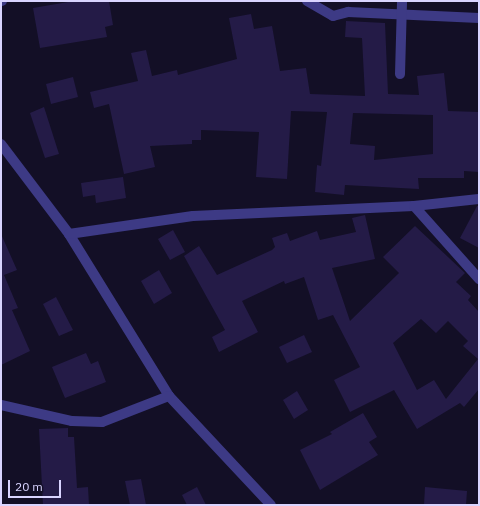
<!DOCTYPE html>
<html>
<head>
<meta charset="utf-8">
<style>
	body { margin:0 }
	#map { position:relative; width:480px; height:506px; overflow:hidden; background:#130f26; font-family:"IBM Plex Sans",sans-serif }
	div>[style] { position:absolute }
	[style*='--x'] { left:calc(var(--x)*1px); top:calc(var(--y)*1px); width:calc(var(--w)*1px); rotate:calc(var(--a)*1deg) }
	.building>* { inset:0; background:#241b47 }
	.minor>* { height:10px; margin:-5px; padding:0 5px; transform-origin:5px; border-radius:5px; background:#3d3a85 }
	span { translate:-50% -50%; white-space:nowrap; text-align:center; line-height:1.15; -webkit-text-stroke:3px #130f26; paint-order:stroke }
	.frame { position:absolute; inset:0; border:2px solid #d9d4ff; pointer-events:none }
	.scale { position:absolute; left:8px; top:480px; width:53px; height:18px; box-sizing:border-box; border:2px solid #d9d4ff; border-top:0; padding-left:5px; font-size:12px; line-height:14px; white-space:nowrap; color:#d9d4ff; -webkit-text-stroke:3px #130f26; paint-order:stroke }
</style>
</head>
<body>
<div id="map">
	<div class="building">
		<div style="clip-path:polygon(74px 1px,109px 1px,113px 25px,105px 27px,107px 37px,40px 48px,33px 8px)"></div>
		<div style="clip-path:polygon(evenodd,251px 14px,254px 29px,272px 26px,280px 71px,306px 68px,310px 94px,365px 96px,362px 38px,345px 37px,346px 21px,385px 23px,388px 94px,419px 95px,417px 76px,444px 73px,448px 111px,479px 112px,479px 172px,464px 171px,464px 178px,418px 178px,419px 189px,345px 185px,344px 195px,315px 192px,317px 165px,321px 166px,327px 112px,291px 111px,287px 179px,256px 177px,259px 132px,201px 130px,201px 140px,192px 140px,192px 144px,150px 146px,155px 167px,124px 174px,109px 104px,94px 108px,90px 92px,138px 81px,131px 53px,146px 50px,152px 76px,177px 70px,178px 75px,237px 59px,229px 18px,251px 14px,353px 113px,433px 115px,433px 154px,374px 160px,375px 146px,350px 144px,353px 113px)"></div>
		<div style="clip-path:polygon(73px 77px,78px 97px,51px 104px,46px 84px)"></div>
		<div style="clip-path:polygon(44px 107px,59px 154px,45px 158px,30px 113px)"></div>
		<div style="clip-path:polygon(123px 177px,126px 198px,96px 203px,95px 195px,83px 197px,81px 183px)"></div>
		<div style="clip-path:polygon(477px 206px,479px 206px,479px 248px,460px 238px)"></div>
		<div style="clip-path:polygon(evenodd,365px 215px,375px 259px,332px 268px,350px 321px,399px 273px,383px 257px,415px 226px,465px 273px,456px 282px,471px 296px,468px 300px,479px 312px,479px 389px,464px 407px,460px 403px,417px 429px,394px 390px,350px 412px,334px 380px,360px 367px,333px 315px,318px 320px,304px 277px,285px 284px,284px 281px,242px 301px,258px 332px,219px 352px,212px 337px,225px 330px,184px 256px,199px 246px,217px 275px,272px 250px,275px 247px,272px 238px,287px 233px,290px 241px,317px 231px,320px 240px,356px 232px,352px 218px,365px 215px,421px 319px,436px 333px,448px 321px,468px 341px,463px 346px,478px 359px,446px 399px,434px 380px,417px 390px,393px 343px,421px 319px)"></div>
		<div style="clip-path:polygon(173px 230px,185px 252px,170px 260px,158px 239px)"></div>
		<div style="clip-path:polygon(1px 234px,17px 270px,4px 275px,18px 308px,12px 310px,30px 351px,1px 365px)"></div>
		<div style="clip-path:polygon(159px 270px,172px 293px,154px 304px,141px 281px)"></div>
		<div style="clip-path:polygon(56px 297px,73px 330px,59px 336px,43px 304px)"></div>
		<div style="clip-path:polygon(304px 335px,312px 352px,287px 363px,279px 347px)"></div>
		<div style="clip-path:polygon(86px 353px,91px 364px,98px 361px,106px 382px,65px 398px,52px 367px)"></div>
		<div style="clip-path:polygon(297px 391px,308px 410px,294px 419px,283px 400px)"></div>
		<div style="clip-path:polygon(363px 413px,377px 437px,369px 442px,378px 455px,320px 490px,300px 450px,332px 434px,330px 432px)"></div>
		<div style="clip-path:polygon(68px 428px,68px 437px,74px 437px,77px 488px,88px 487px,89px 505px,43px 505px,39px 429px)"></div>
		<div style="clip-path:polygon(141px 479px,146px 505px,130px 505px,125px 481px)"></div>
		<div style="clip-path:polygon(197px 487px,206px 505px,187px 505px,182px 495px)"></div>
		<div style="clip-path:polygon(425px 487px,467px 491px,466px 505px,424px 505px)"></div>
	</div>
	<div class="minor">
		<div style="--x:1;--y:1;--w:1;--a:0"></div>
		<div style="--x:307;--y:1;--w:30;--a:30"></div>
		<div style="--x:333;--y:16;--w:16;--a:-15"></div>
		<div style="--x:348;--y:12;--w:131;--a:2.6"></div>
		<div style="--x:400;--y:74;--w:73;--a:-88.4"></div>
		<div style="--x:1;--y:144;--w:113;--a:52.9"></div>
		<div style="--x:69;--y:234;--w:190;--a:58.3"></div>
		<div style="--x:169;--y:396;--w:149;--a:46.9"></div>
		<div style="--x:414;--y:206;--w:98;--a:48.3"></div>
		<div style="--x:69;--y:234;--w:125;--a:-8.3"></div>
		<div style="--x:193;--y:216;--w:221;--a:-2.6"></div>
		<div style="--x:414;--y:206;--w:65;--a:-6.1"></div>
		<div style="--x:1;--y:405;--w:73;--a:12.7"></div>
		<div style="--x:72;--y:421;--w:30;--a:2"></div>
		<div style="--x:102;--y:422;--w:72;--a:-21.2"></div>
	</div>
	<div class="frame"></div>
	<div class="scale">20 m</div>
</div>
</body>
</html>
